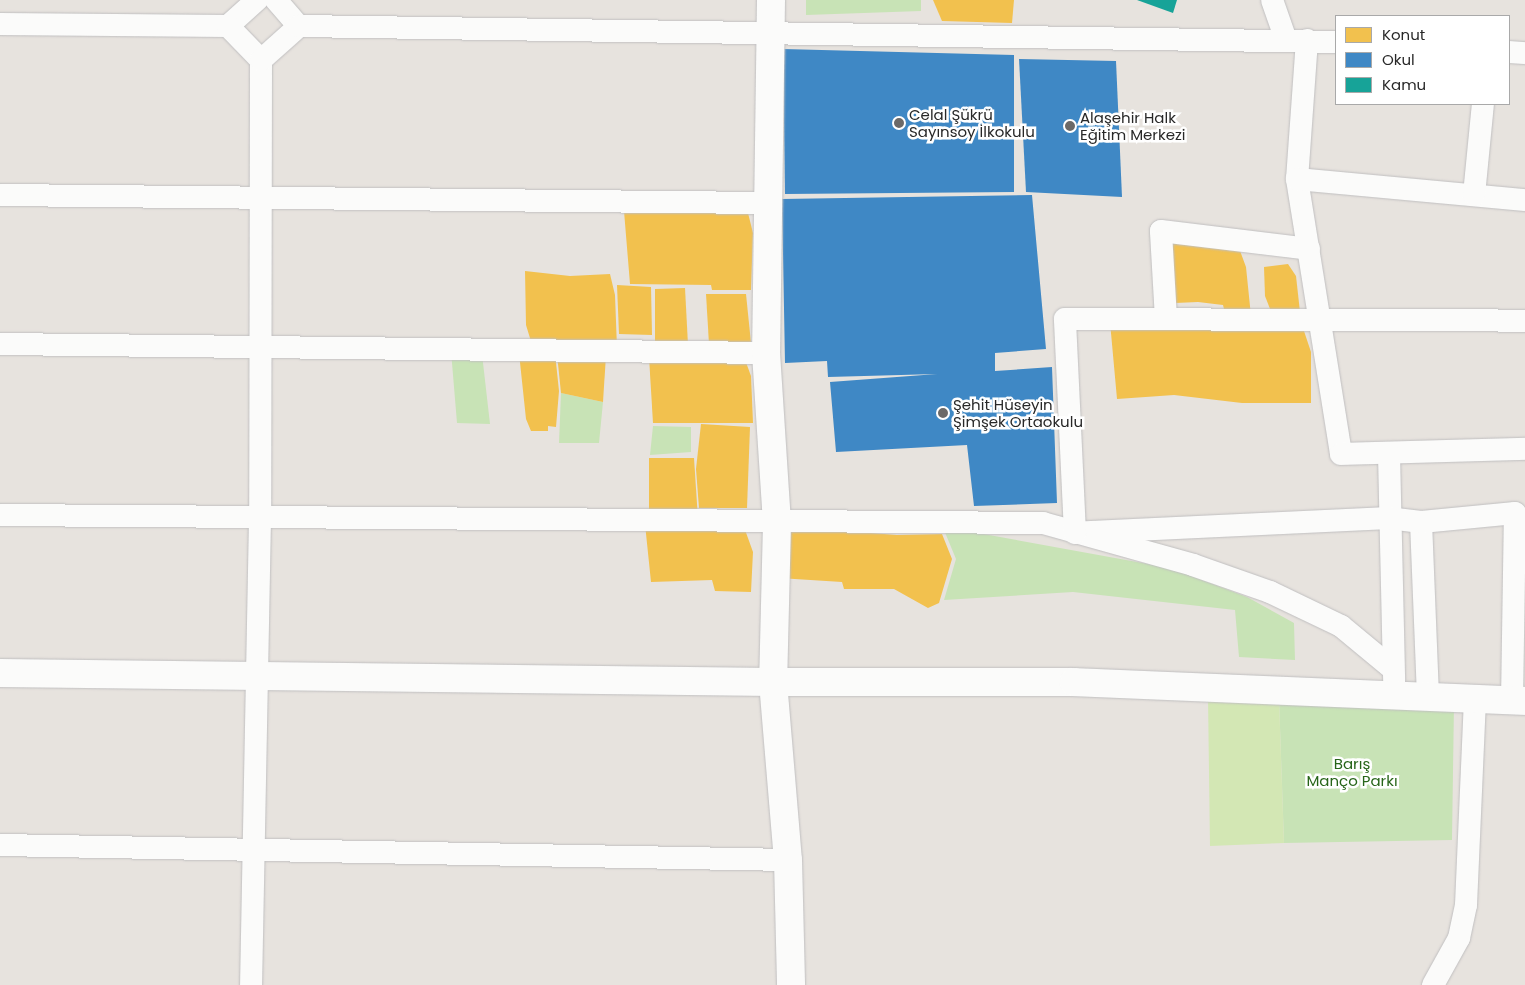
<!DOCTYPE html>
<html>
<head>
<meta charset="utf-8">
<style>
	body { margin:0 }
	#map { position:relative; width:1525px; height:985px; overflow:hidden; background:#e7e3de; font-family:Poppins,sans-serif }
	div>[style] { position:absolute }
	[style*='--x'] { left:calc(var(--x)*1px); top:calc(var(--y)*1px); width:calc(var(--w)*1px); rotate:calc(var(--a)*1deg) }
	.green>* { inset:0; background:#c8e3b6 }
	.pitch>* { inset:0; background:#d3e7b4 }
	.homes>* { inset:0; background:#f2c14e }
	.schools>* { inset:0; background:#3f88c5 }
	.public>* { inset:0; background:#17a398 }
	.roads { filter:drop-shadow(0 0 1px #c0bfc0) drop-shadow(0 0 1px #c0bfc0) }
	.minor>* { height:22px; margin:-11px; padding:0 11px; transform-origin:11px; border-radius:11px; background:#fbfbfa }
	.tertiary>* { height:28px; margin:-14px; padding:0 14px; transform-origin:14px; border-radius:14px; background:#fbfbfa }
	.dots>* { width:14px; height:14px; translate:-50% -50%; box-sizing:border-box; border:2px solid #fff; border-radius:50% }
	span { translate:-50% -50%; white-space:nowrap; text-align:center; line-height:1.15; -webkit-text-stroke:5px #fff; paint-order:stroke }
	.poi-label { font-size:15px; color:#282828 }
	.left { translate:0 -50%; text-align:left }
	.park-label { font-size:15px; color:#276519 }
	.legend { position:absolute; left:1335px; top:15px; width:175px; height:90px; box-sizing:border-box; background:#fff; border:1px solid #a9a9a9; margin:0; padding:6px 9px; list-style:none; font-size:15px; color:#282828 }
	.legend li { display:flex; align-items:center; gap:10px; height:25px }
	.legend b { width:25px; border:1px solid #a9a9a9 }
</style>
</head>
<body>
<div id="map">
	<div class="green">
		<div style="clip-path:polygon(806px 0,921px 0,921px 11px,806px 15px)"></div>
		<div style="clip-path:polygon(451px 351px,482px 354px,490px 424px,457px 423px)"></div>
		<div style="clip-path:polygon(561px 393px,603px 402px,599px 443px,559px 443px)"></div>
		<div style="clip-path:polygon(653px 426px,691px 427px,691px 452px,650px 455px)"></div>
		<div style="clip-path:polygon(944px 530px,978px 533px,1170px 568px,1247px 597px,1294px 623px,1295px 660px,1239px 657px,1235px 610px,1073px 592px,944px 600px,956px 559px)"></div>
		<div style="clip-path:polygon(1279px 698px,1454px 704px,1452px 840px,1284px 843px)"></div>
	</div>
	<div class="pitch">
		<div style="clip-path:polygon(1208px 697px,1279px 698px,1284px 843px,1210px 846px)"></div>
	</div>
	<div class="homes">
		<div style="clip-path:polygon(933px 0,1014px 0,1012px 23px,942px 21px)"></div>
		<div style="clip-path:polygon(624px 211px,748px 213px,753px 233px,751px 290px,712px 290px,711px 285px,630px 284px)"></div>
		<div style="clip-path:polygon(1171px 242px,1239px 248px,1246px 267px,1251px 316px,1226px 317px,1223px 305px,1198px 302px,1175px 303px)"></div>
		<div style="clip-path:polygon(1288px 264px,1296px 276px,1300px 312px,1272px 314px,1265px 296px,1264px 267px)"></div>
		<div style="clip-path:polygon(525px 271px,570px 276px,610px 274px,615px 295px,617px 348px,533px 348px,526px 325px)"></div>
		<div style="clip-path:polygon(617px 285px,651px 287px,652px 335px,619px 334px)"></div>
		<div style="clip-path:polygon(685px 288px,688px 345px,655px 342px,655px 289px)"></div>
		<div style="clip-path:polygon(706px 294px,746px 294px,751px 343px,709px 344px)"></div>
		<div style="clip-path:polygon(1110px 322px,1301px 322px,1311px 352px,1311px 403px,1242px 403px,1174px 395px,1117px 399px)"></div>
		<div style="clip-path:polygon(519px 353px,555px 353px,559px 391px,556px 427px,548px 426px,548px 431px,531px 431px,526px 419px)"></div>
		<div style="clip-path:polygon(557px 354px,606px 355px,603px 402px,561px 393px)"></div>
		<div style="clip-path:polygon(649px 357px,744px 357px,751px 376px,753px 423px,653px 423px)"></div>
		<div style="clip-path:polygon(701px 424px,750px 427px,747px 508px,699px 508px,696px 469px)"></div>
		<div style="clip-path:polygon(649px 458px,694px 458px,698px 519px,649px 518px)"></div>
		<div style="clip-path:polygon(645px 524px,744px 527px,753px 552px,751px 592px,715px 591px,712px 580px,651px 582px)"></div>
		<div style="clip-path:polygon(779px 526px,897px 535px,942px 534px,952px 559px,939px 603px,928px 608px,894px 589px,844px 589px,842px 582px,779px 578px)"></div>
	</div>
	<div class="schools">
		<div style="clip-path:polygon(783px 49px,1014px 55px,1014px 192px,785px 194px)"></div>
		<div style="clip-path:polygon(1019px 59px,1116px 61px,1122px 197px,1026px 192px)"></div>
		<div style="clip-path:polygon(1032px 195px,1046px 349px,995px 353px,995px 371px,1052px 367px,1057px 503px,974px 506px,967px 445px,836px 452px,830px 382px,937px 374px,828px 377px,827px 361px,785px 363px,782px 199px)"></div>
	</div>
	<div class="public">
		<div style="clip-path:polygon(1137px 0,1177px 0,1173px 13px)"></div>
	</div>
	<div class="roads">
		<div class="minor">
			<div style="--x:276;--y:0;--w:35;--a:49"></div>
			<div style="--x:1272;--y:0;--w:42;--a:70.7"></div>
			<div style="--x:0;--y:24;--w:228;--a:0.5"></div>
			<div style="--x:228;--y:26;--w:39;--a:-42"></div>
			<div style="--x:228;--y:26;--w:47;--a:45.9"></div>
			<div style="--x:261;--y:60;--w:459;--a:90.1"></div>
			<div style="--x:260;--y:519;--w:466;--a:91.1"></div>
			<div style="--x:1307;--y:40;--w:139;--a:94.1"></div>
			<div style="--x:1297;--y:179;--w:278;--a:80.9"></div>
			<div style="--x:1341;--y:454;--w:184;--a:-1.6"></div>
			<div style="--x:1509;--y:52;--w:16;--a:4"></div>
			<div style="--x:261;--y:60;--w:51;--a:-41.8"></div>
			<div style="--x:299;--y:26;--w:1037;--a:0.88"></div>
			<div style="--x:1297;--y:179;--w:229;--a:5.3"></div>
			<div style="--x:0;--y:195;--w:768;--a:0.6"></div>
			<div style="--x:1474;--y:195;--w:91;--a:-84.4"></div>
			<div style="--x:1166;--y:319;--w:88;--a:-93.3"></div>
			<div style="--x:1161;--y:231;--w:149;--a:6.9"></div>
			<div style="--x:0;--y:344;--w:766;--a:0.67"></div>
			<div style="--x:1389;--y:454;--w:226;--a:88.7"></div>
			<div style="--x:0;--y:515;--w:1043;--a:0.44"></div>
			<div style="--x:1043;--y:523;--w:156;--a:15.6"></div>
			<div style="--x:1193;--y:565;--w:82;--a:19.3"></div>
			<div style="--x:1270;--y:592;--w:79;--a:25.6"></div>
			<div style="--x:1341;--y:626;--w:67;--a:39.6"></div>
			<div style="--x:1421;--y:522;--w:174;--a:87.7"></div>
			<div style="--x:1512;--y:700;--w:187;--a:-89.1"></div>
			<div style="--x:1515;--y:513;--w:94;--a:174.5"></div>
			<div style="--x:1421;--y:522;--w:32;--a:-173"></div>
			<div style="--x:1389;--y:518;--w:314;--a:177.3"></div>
			<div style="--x:1075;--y:533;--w:214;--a:-92.7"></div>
			<div style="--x:1065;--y:319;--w:460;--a:0.2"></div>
			<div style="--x:0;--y:845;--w:788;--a:1.09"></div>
			<div style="--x:1433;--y:985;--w:54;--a:-61"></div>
			<div style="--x:1459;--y:938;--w:34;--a:-78"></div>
			<div style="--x:1466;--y:905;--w:207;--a:-87.5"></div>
		</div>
		<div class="tertiary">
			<div style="--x:771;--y:0;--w:353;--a:90.8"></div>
			<div style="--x:766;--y:353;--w:170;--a:86.3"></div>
			<div style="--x:777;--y:523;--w:159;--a:91.4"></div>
			<div style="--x:773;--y:682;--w:179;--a:85.2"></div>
			<div style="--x:788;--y:860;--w:125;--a:88.6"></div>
			<div style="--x:0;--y:673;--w:773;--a:0.67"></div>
			<div style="--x:773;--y:682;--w:301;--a:0"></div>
			<div style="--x:1074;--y:682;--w:451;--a:2.4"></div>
		</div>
	</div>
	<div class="dots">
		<div style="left:899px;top:123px;background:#6b6968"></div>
		<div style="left:1070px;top:126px;background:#6b6968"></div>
		<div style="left:943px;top:413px;background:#6b6968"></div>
	</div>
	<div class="poi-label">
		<span class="left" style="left:909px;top:123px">Celal Şükrü<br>Sayınsoy İlkokulu</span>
		<span class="left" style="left:1080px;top:126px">Alaşehir Halk<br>Eğitim Merkezi</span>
		<span class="left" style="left:953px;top:413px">Şehit Hüseyin<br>Şimşek Ortaokulu</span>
	</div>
	<div class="park-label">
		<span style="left:1352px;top:772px">Barış<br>Manço Parkı</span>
	</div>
	<ul class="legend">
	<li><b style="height:14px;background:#f2c14e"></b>Konut</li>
	<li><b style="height:14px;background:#3f88c5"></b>Okul</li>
	<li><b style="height:14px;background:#17a398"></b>Kamu</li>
	</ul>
</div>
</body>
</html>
